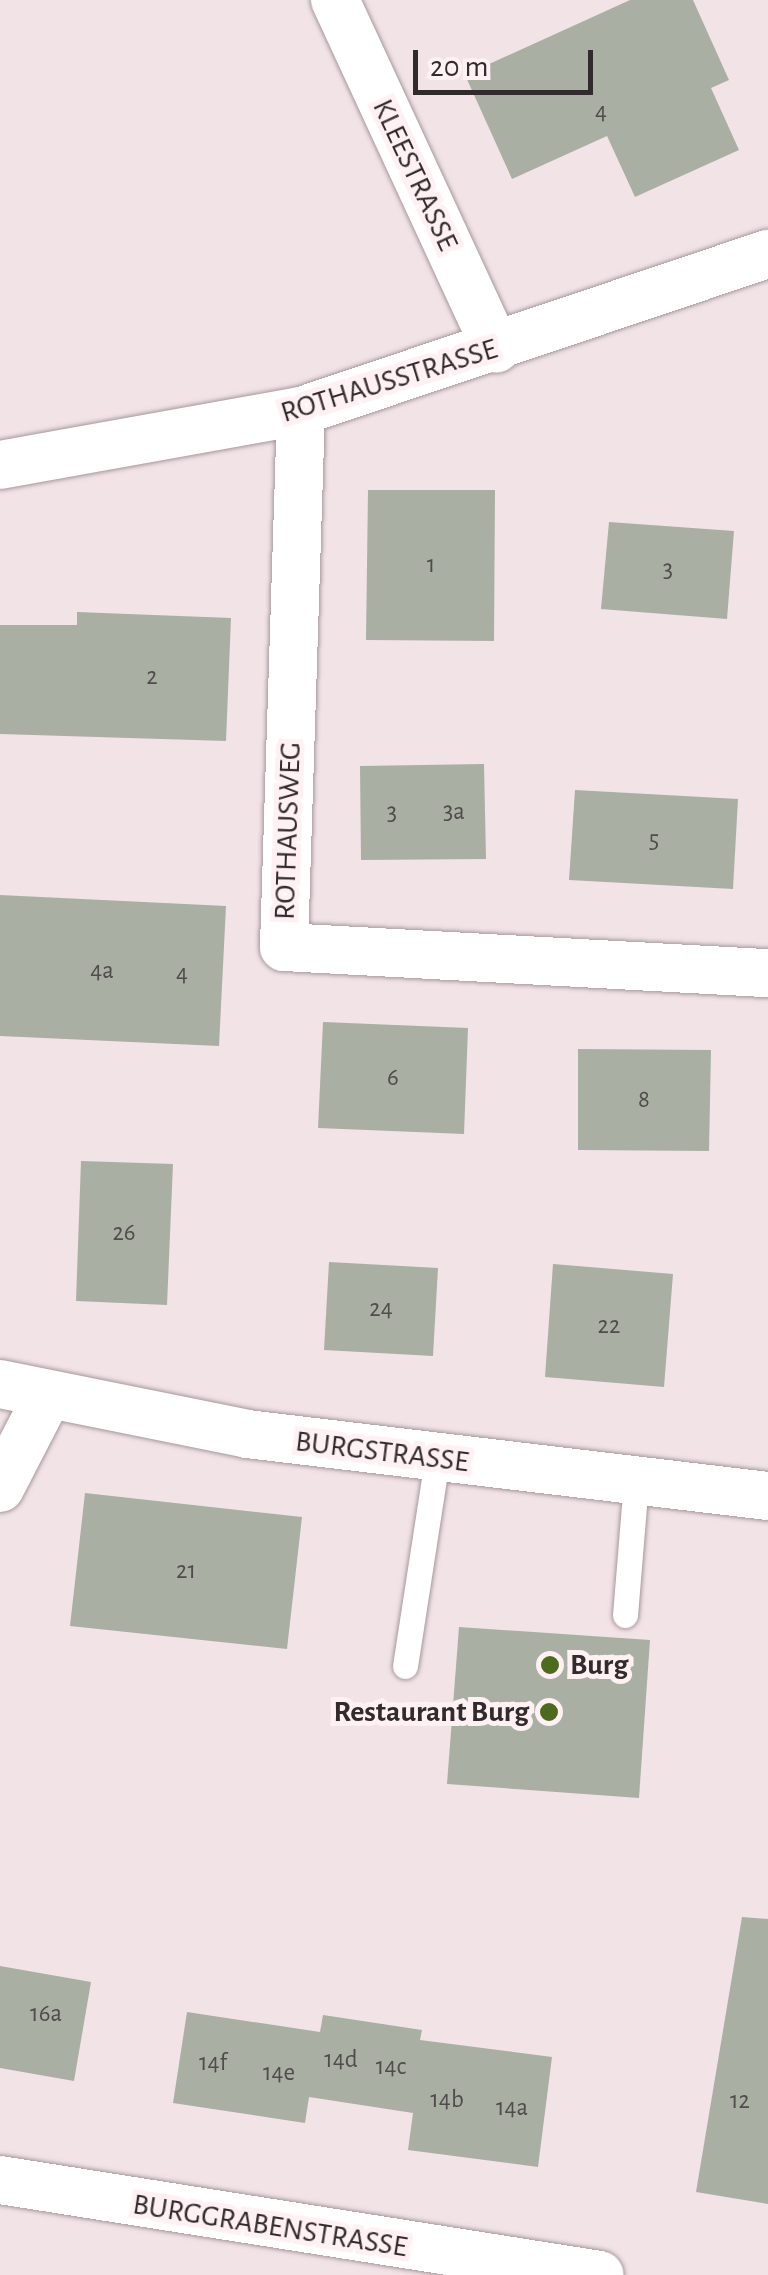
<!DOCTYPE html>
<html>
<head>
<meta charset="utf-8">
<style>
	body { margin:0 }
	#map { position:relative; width:768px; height:2275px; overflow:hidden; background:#f2e3e7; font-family:"Alegreya Sans",sans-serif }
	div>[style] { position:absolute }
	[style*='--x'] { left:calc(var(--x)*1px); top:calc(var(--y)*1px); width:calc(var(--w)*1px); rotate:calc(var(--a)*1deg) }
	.building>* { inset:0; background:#aaafa4 }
	.roads { filter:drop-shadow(0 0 2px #a6989c) drop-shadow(0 0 2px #a6989c) }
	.service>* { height:25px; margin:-12.5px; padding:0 12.5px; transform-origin:12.5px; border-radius:12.5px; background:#fff }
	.minor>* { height:48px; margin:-24px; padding:0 24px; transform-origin:24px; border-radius:24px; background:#fff }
	.dots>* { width:28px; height:28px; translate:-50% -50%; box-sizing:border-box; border:5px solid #fff0f4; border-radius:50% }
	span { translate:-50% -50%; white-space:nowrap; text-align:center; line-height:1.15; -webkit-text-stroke:10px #fff0f4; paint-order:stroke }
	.number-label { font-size:25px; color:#4f4c4b }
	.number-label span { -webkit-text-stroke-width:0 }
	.street-label { font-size:30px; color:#312b2d }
	.poi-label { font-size:30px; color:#312b2d; font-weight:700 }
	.left { translate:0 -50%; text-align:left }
	.right { translate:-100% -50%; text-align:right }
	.scale { position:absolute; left:413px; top:50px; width:180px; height:45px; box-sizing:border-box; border:5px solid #312b2d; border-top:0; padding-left:12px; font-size:30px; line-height:35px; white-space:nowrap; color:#312b2d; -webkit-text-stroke:8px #fff0f4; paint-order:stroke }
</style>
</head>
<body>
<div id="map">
	<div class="building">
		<div style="clip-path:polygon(630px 0,693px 0,729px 80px,711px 88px,739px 150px,635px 197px,607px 136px,512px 179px,465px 75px)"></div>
		<div style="clip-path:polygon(368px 490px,495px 490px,494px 641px,366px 640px)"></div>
		<div style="clip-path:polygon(609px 522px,734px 531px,727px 619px,601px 609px)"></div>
		<div style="clip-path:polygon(77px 612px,231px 618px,226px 741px,0 734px,0 625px,77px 625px)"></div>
		<div style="clip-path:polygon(484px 764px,486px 859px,361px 860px,360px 766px)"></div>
		<div style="clip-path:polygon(575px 790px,738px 799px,733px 889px,569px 880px)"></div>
		<div style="clip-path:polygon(0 895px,226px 906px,219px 1046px,0 1036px)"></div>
		<div style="clip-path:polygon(323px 1022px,468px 1028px,464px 1134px,318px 1128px)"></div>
		<div style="clip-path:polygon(578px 1049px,711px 1050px,709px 1151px,578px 1150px)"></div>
		<div style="clip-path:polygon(81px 1161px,173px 1164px,167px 1305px,76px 1301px)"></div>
		<div style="clip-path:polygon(329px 1262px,438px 1268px,433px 1356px,324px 1350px)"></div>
		<div style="clip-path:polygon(553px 1264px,673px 1274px,664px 1387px,545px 1377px)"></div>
		<div style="clip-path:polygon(85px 1493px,302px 1517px,287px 1649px,70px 1626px)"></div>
		<div style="clip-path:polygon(459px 1627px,650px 1640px,639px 1798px,447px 1784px)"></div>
		<div style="clip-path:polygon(742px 1917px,768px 1919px,768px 2204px,696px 2192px)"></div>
		<div style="clip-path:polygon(0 1966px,91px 1982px,74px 2081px,0 2068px)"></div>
		<div style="clip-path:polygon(187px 2012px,320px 2032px,323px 2015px,422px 2030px,420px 2040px,552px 2057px,538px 2167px,408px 2150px,413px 2113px,309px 2097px,305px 2123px,173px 2103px)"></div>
	</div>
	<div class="roads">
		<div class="service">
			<div style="--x:625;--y:1615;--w:134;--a:-85.3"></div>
			<div style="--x:405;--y:1666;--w:209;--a:-81.2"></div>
		</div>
		<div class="minor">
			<div style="--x:335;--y:0;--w:384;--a:65.2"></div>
			<div style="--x:301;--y:411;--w:536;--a:91.82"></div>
			<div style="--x:284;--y:947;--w:485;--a:3.1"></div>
			<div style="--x:0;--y:465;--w:306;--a:-10.2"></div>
			<div style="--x:301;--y:411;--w:493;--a:-18.6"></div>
			<div style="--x:0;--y:1384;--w:252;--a:11.4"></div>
			<div style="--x:247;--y:1434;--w:525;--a:6.79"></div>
			<div style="--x:0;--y:1488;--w:102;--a:-62.7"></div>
			<div style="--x:0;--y:2180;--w:607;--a:9"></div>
		</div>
	</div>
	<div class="dots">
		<div style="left:550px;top:1665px;background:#4e6a1e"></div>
		<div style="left:549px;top:1712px;background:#4e6a1e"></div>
	</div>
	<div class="number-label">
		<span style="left:601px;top:112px">4</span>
		<span style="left:431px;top:565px">1</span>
		<span style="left:668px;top:570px">3</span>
		<span style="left:152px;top:677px">2</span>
		<span style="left:454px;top:812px">3a</span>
		<span style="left:392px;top:813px">3</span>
		<span style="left:654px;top:840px">5</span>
		<span style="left:102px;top:971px">4a</span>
		<span style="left:182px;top:974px">4</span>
		<span style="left:393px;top:1078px">6</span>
		<span style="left:644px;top:1100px">8</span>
		<span style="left:124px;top:1233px">26</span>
		<span style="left:381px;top:1309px">24</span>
		<span style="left:609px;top:1326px">22</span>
		<span style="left:186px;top:1571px">21</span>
		<span style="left:46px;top:2014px">16a</span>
		<span style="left:341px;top:2060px">14d</span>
		<span style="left:213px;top:2063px">14f</span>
		<span style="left:391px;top:2067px">14c</span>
		<span style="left:279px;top:2073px">14e</span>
		<span style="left:447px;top:2100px">14b</span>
		<span style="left:740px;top:2101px">12</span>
		<span style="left:512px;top:2108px">14a</span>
	</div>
	<div class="street-label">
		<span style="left:415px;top:175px;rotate:65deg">KLEESTRASSE</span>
		<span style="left:389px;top:381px;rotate:-17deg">ROTHAUSSTRASSE</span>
		<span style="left:288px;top:831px;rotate:-88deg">ROTHAUSWEG</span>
		<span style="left:382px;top:1452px;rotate:7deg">BURGSTRASSE</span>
		<span style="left:270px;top:2226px;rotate:9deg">BURGGRABENSTRASSE</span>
	</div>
	<div class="poi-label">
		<span class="left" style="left:570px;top:1665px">Burg</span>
		<span class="right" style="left:529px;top:1712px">Restaurant Burg</span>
	</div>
	<div class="scale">20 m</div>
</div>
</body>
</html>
